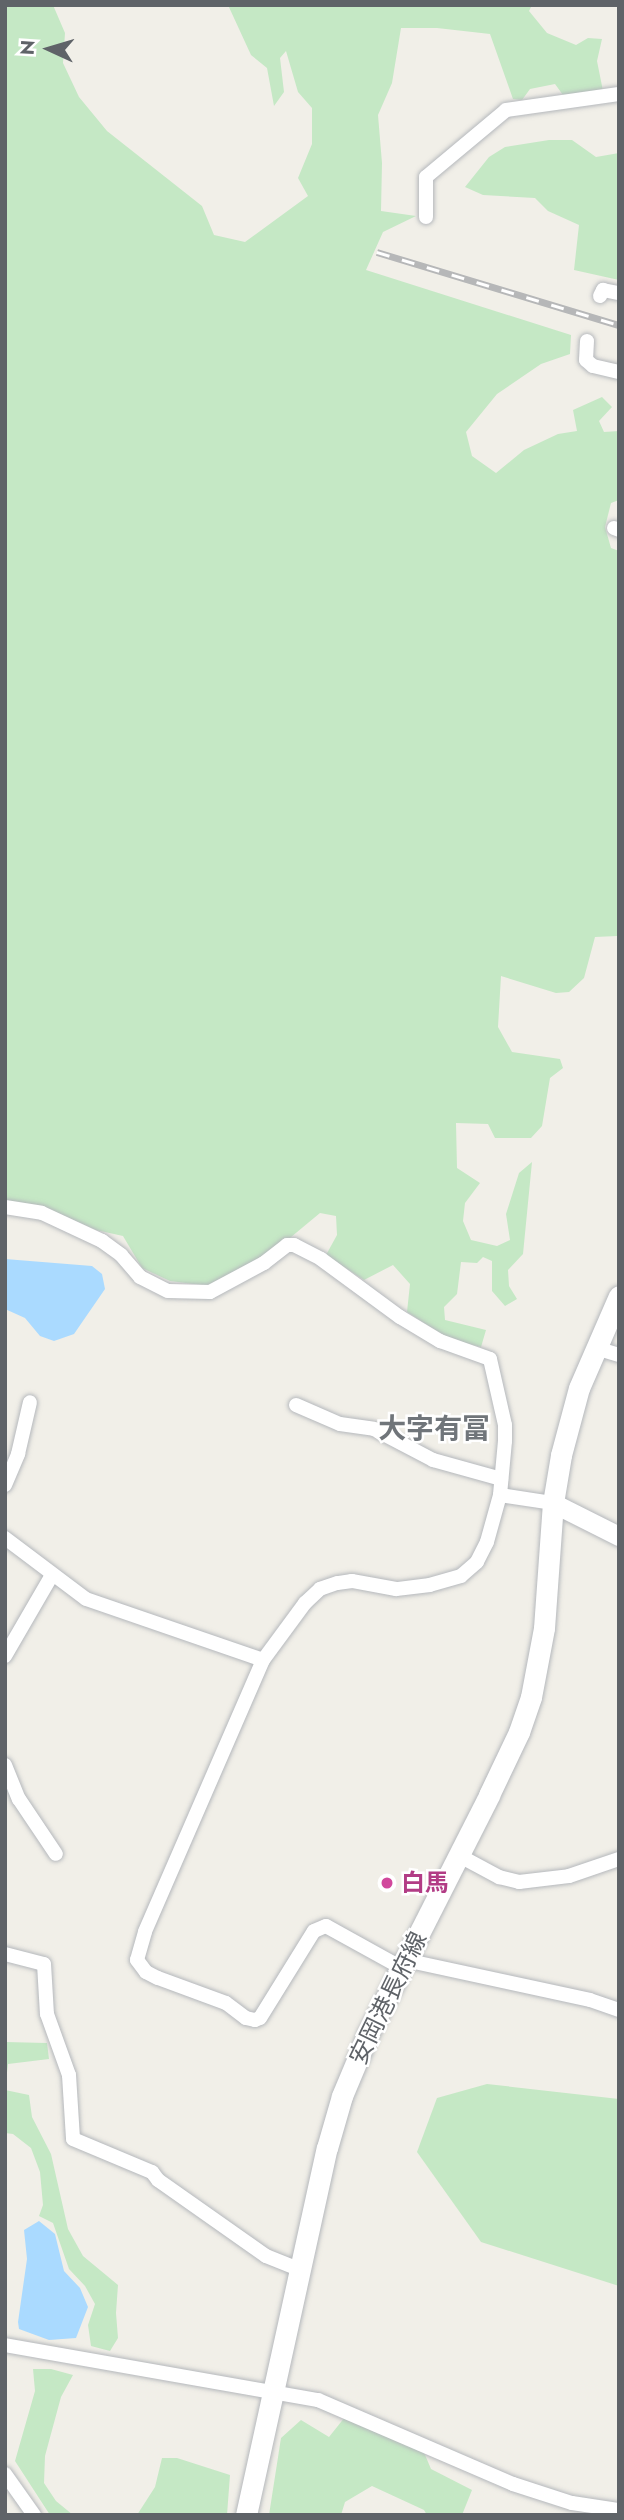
<!DOCTYPE html>
<html>
<head>
<meta charset="utf-8">
<style>
	body { margin:0 }
	#map { position:relative; width:624px; height:2520px; overflow:hidden; background:#f1efe8; font-family:Jost,"Noto Sans JP",sans-serif }
	div>[style] { position:absolute }
	[style*='--x'] { left:calc(var(--x)*1px); top:calc(var(--y)*1px); width:calc(var(--w)*1px); rotate:calc(var(--a)*1deg) }
	.green>* { inset:0; background:#c5e8c5 }
	.water>* { inset:0; background:#aadaff }
	.roads { filter:drop-shadow(0 0 2px #b5b8bc) drop-shadow(0 0 2px #b5b8bc) }
	.minor>* { height:14px; margin:-7px; padding:0 7px; transform-origin:7px; border-radius:7px; background:#fff }
	.tertiary>* { height:19px; margin:-9.5px; padding:0 9.5px; transform-origin:9.5px; border-radius:9.5px; background:#fff }
	.secondary>* { height:21px; margin:-10.5px; padding:0 10.5px; transform-origin:10.5px; border-radius:10.5px; background:#fff }
	.rail>* { height:7px; margin-top:-3.5px; transform-origin:0; background:repeating-linear-gradient(90deg,#fff 0 13px,#b6b7b8 0 26px); box-sizing:border-box; border-block:2px solid #b6b7b8 }
	.dots>* { width:19px; height:19px; translate:-50% -50%; box-sizing:border-box; border:4px solid #fff; border-radius:50% }
	span { translate:-50% -50%; white-space:nowrap; text-align:center; line-height:1.15; -webkit-text-stroke:5px #fff; paint-order:stroke }
	.hotel-label { font-size:24px; color:#b23c85; font-weight:700 }
	.left { translate:0 -50%; text-align:left }
	.street-label { font-size:24px; color:#5f6368 }
	.quarter-label { font-size:28px; color:#70757a; font-weight:700 }
	.frame { position:absolute; inset:0; border:7px solid #5f6368; pointer-events:none }
	.north { position:absolute; left:14px; top:14px; width:70px; height:70px; -webkit-text-stroke:5px #fff; paint-order:stroke; rotate:274deg; font-size:19px; font-weight:700; line-height:28px; text-align:center; color:#5f6368 }
	.north::after { content:''; display:block; margin:auto; width:24px; height:32px; background:#5f6368; clip-path:polygon(50% 0,100% 100%,50% 72%,0 100%) }
</style>
</head>
<body>
<div id="map">
	<div class="green">
		<div style="clip-path:polygon(5px 5px,53px 5px,65px 33px,63px 63px,79px 97px,107px 131px,202px 206px,214px 235px,245px 242px,308px 196px,298px 178px,312px 144px,312px 108px,298px 92px,286px 51px,280px 58px,284px 92px,274px 106px,267px 68px,251px 55px,228px 5px,532px 5px,529px 11px,547px 33px,576px 45px,588px 38px,602px 39px,597px 61px,603px 91px,563px 95px,555px 84px,530px 89px,522px 100px,513px 99px,490px 34px,437px 28px,401px 28px,392px 83px,378px 115px,382px 163px,381px 211px,416px 216px,383px 232px,366px 270px,571px 335px,570px 354px,541px 364px,497px 394px,466px 432px,472px 456px,496px 473px,524px 450px,558px 434px,577px 431px,573px 410px,602px 397px,612px 407px,599px 421px,604px 432px,619px 431px,619px 500px,611px 503px,605px 527px,611px 548px,619px 551px,619px 926px,617px 936px,595px 937px,584px 978px,569px 992px,556px 993px,501px 976px,498px 1027px,512px 1052px,560px 1059px,563px 1068px,550px 1078px,542px 1126px,531px 1138px,495px 1138px,488px 1124px,456px 1123px,457px 1168px,480px 1183px,465px 1203px,463px 1221px,471px 1240px,497px 1246px,510px 1240px,506px 1214px,519px 1173px,532px 1162px,523px 1254px,508px 1270px,509px 1286px,517px 1299px,505px 1306px,492px 1291px,492px 1261px,483px 1257px,477px 1263px,461px 1262px,457px 1294px,444px 1307px,445px 1320px,486px 1330px,481px 1347px,449px 1339px,407px 1312px,410px 1284px,393px 1265px,364px 1280px,326px 1255px,337px 1235px,336px 1216px,320px 1213px,279px 1247px,209px 1286px,170px 1281px,142px 1268px,123px 1236px,96px 1230px,53px 1211px,5px 1202px)"></div>
		<div style="clip-path:polygon(549px 140px,572px 140px,596px 157px,619px 153px,619px 280px,574px 270px,579px 225px,548px 211px,535px 198px,483px 195px,465px 187px,489px 157px,505px 147px)"></div>
		<div style="clip-path:polygon(5px 2042px,47px 2043px,49px 2059px,8px 2064px,5px 2090px,29px 2095px,32px 2117px,51px 2154px,68px 2229px,83px 2256px,118px 2285px,116px 2313px,118px 2338px,110px 2351px,91px 2346px,88px 2325px,95px 2304px,85px 2286px,69px 2269px,53px 2223px,39px 2216px,43px 2205px,40px 2172px,31px 2148px,13px 2134px,5px 2133px)"></div>
		<div style="clip-path:polygon(487px 2084px,619px 2099px,619px 2286px,481px 2242px,417px 2152px,437px 2098px)"></div>
		<div style="clip-path:polygon(33px 2369px,51px 2369px,73px 2375px,61px 2397px,45px 2456px,44px 2483px,56px 2501px,73px 2515px,50px 2515px,15px 2461px,35px 2391px)"></div>
		<div style="clip-path:polygon(345px 2417px,423px 2450px,431px 2469px,472px 2490px,462px 2515px,427px 2515px,424px 2510px,372px 2486px,345px 2502px,341px 2515px,269px 2515px,281px 2438px,301px 2420px,329px 2437px)"></div>
		<div style="clip-path:polygon(162px 2458px,177px 2458px,230px 2475px,227px 2515px,137px 2515px,155px 2487px)"></div>
	</div>
	<div class="water">
		<div style="clip-path:polygon(5px 1259px,92px 1266px,102px 1274px,105px 1289px,74px 1334px,54px 1341px,40px 1336px,25px 1318px,5px 1309px)"></div>
		<div style="clip-path:polygon(39px 2221px,55px 2234px,64px 2271px,80px 2288px,88px 2307px,76px 2338px,49px 2340px,19px 2329px,18px 2322px,27px 2259px,24px 2230px)"></div>
	</div>
	<div class="roads">
		<div class="minor">
			<div style="--x:426;--y:217;--w:40;--a:-90"></div>
			<div style="--x:426;--y:177;--w:104;--a:-39.9"></div>
			<div style="--x:506;--y:110;--w:114;--a:-8.1"></div>
			<div style="--x:600;--y:296;--w:7;--a:-63"></div>
			<div style="--x:603;--y:290;--w:16;--a:11"></div>
			<div style="--x:587;--y:341;--w:19;--a:93"></div>
			<div style="--x:586;--y:360;--w:9;--a:41"></div>
			<div style="--x:593;--y:366;--w:27;--a:13"></div>
			<div style="--x:614;--y:528;--w:5;--a:22"></div>
			<div style="--x:5;--y:1207;--w:37;--a:9"></div>
			<div style="--x:42;--y:1213;--w:66;--a:25"></div>
			<div style="--x:102;--y:1241;--w:24;--a:36"></div>
			<div style="--x:121;--y:1255;--w:29;--a:49"></div>
			<div style="--x:140;--y:1277;--w:31;--a:27"></div>
			<div style="--x:168;--y:1291;--w:42;--a:1.4"></div>
			<div style="--x:210;--y:1292;--w:61;--a:-28.2"></div>
			<div style="--x:264;--y:1263;--w:29;--a:-38"></div>
			<div style="--x:287;--y:1245;--w:7;--a:0"></div>
			<div style="--x:294;--y:1245;--w:30;--a:27"></div>
			<div style="--x:321;--y:1259;--w:98;--a:36.3"></div>
			<div style="--x:400;--y:1317;--w:47;--a:31"></div>
			<div style="--x:440;--y:1341;--w:53;--a:19.8"></div>
			<div style="--x:490;--y:1359;--w:68;--a:77.2"></div>
			<div style="--x:505;--y:1425;--w:16;--a:90"></div>
			<div style="--x:505;--y:1441;--w:54;--a:95.3"></div>
			<div style="--x:500;--y:1495;--w:49;--a:105.5"></div>
			<div style="--x:487;--y:1542;--w:22;--a:117"></div>
			<div style="--x:477;--y:1562;--w:21;--a:139"></div>
			<div style="--x:461;--y:1576;--w:32;--a:164"></div>
			<div style="--x:430;--y:1585;--w:34;--a:173"></div>
			<div style="--x:396;--y:1589;--w:45;--a:-169.7"></div>
			<div style="--x:352;--y:1581;--w:15;--a:172"></div>
			<div style="--x:337;--y:1583;--w:18;--a:161"></div>
			<div style="--x:320;--y:1589;--w:21;--a:137"></div>
			<div style="--x:305;--y:1603;--w:71;--a:126.4"></div>
			<div style="--x:263;--y:1660;--w:296;--a:113.5"></div>
			<div style="--x:145;--y:1932;--w:29;--a:106"></div>
			<div style="--x:137;--y:1960;--w:15;--a:53"></div>
			<div style="--x:146;--y:1972;--w:13;--a:27"></div>
			<div style="--x:158;--y:1978;--w:72;--a:20.2"></div>
			<div style="--x:226;--y:2003;--w:25;--a:37"></div>
			<div style="--x:246;--y:2018;--w:9;--a:13"></div>
			<div style="--x:255;--y:2020;--w:5;--a:-22"></div>
			<div style="--x:260;--y:2018;--w:102;--a:-58.2"></div>
			<div style="--x:314;--y:1931;--w:13;--a:-23"></div>
			<div style="--x:326;--y:1926;--w:87;--a:28.9"></div>
			<div style="--x:596;--y:1348;--w:24;--a:17"></div>
			<div style="--x:296;--y:1405;--w:48;--a:23.4"></div>
			<div style="--x:340;--y:1424;--w:34;--a:8"></div>
			<div style="--x:374;--y:1429;--w:67;--a:27.7"></div>
			<div style="--x:433;--y:1460;--w:71;--a:15.6"></div>
			<div style="--x:5;--y:1485;--w:34;--a:-67"></div>
			<div style="--x:18;--y:1454;--w:53;--a:-77"></div>
			<div style="--x:500;--y:1495;--w:54;--a:8.6"></div>
			<div style="--x:5;--y:1538;--w:101;--a:37"></div>
			<div style="--x:86;--y:1599;--w:187;--a:19"></div>
			<div style="--x:5;--y:1656;--w:94;--a:-59.9"></div>
			<div style="--x:5;--y:1765;--w:37;--a:68"></div>
			<div style="--x:19;--y:1799;--w:66;--a:56.1"></div>
			<div style="--x:458;--y:1855;--w:47;--a:28.2"></div>
			<div style="--x:499;--y:1877;--w:21;--a:14"></div>
			<div style="--x:519;--y:1882;--w:50;--a:-6.8"></div>
			<div style="--x:569;--y:1876;--w:53;--a:-18.8"></div>
			<div style="--x:5;--y:1954;--w:40;--a:14.4"></div>
			<div style="--x:44;--y:1964;--w:50;--a:86.6"></div>
			<div style="--x:47;--y:2014;--w:65;--a:70.2"></div>
			<div style="--x:69;--y:2075;--w:64;--a:86.4"></div>
			<div style="--x:73;--y:2139;--w:86;--a:22.7"></div>
			<div style="--x:152;--y:2172;--w:10;--a:53"></div>
			<div style="--x:158;--y:2180;--w:132;--a:35.1"></div>
			<div style="--x:266;--y:2256;--w:37;--a:22"></div>
			<div style="--x:405;--y:1960;--w:189;--a:12.2"></div>
			<div style="--x:590;--y:2000;--w:31;--a:19"></div>
			<div style="--x:5;--y:2345;--w:318;--a:10"></div>
			<div style="--x:318;--y:2400;--w:212;--a:23.3"></div>
			<div style="--x:513;--y:2484;--w:62;--a:17.9"></div>
			<div style="--x:572;--y:2503;--w:48;--a:8.5"></div>
			<div style="--x:5;--y:2474;--w:50;--a:54.7"></div>
		</div>
		<div class="tertiary">
			<div style="--x:553;--y:1503;--w:74;--a:26.6"></div>
		</div>
		<div class="secondary">
			<div style="--x:246;--y:2515;--w:376;--a:-77.6"></div>
			<div style="--x:327;--y:2148;--w:54;--a:-73.9"></div>
			<div style="--x:342;--y:2096;--w:67;--a:-67.2"></div>
			<div style="--x:368;--y:2034;--w:268;--a:-63.1"></div>
			<div style="--x:489;--y:1795;--w:70;--a:-64.5"></div>
			<div style="--x:519;--y:1732;--w:37;--a:-71"></div>
			<div style="--x:531;--y:1697;--w:70;--a:-79.3"></div>
			<div style="--x:544;--y:1628;--w:125;--a:-85.9"></div>
			<div style="--x:553;--y:1503;--w:49;--a:-80.5"></div>
			<div style="--x:561;--y:1455;--w:69;--a:-75"></div>
			<div style="--x:579;--y:1388;--w:100;--a:-66.5"></div>
		</div>
	</div>
	<div class="rail">
		<div style="--x:377;--y:252;--w:253;--a:16.8"></div>
	</div>
	<div class="dots">
		<div style="left:387px;top:1883px;background:#d1479c"></div>
	</div>
	<div class="hotel-label">
		<span class="left" style="left:401px;top:1883px">白馬</span>
	</div>
	<div class="street-label">
		<span style="left:388px;top:1998px;rotate:-64deg">安岡港長府線</span>
	</div>
	<div class="quarter-label">
		<span style="left:434px;top:1429px">大字有冨</span>
	</div>
	<div class="frame"></div>
	<div class="north">N</div>
</div>
</body>
</html>
